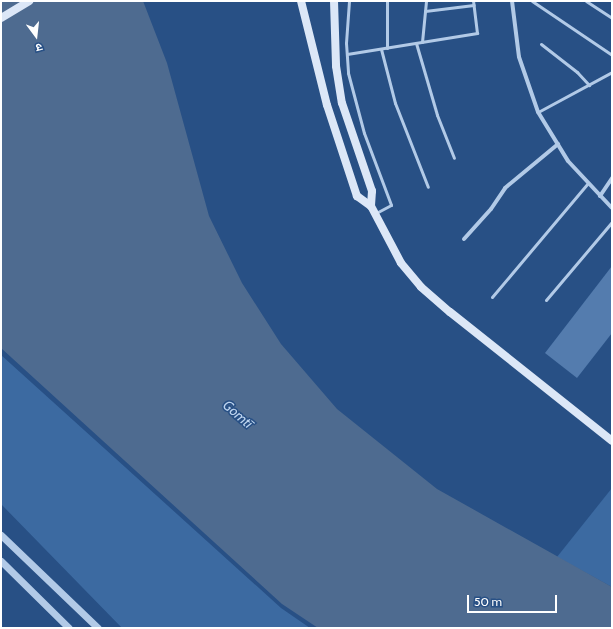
<!DOCTYPE html>
<html>
<head>
<meta charset="utf-8">
<style>
	body { margin:0 }
	#map { position:relative; width:613px; height:629px; overflow:hidden; background:#285085; font-family:Cabin,"Noto Sans Devanagari",sans-serif }
	div>[style] { position:absolute }
	[style*='--x'] { left:calc(var(--x)*1px); top:calc(var(--y)*1px); width:calc(var(--w)*1px); rotate:calc(var(--a)*1deg) }
	.green>* { inset:0; background:#3c6aa1 }
	.water>* { inset:0; background:#4e6b90 }
	.building>* { inset:0; background:#547cae }
	.service>* { height:3px; margin:-1.5px; padding:0 1.5px; transform-origin:1.5px; border-radius:1.5px; background:#b2cae7 }
	.minor>* { height:4px; margin:-2px; padding:0 2px; transform-origin:2px; border-radius:2px; background:#b2cae7 }
	.tertiary>* { height:7px; margin:-3.5px; padding:0 3.5px; transform-origin:3.5px; border-radius:3.5px; background:#b2cae7 }
	.secondary>* { height:8px; margin:-4px; padding:0 4px; transform-origin:4px; border-radius:4px; background:#dce7f7 }
	span { translate:-50% -50%; white-space:nowrap; text-align:center; line-height:1.15; -webkit-text-stroke:3px #285085; paint-order:stroke }
	.water-label { font-size:14px; color:#bdd4ef; font-style:italic }
	.frame { position:absolute; inset:0; border:2px solid #fff; pointer-events:none }
	.north { position:absolute; left:16px; top:16px; width:40px; height:40px; -webkit-text-stroke:3px #285085; paint-order:stroke; rotate:165deg; font-size:11px; font-weight:700; line-height:16px; text-align:center; color:#fff }
	.north::after { content:''; display:block; margin:auto; width:14px; height:18px; background:#fff; clip-path:polygon(50% 0,100% 100%,50% 72%,0 100%) }
	.scale { position:absolute; left:467px; top:595px; width:90px; height:18px; box-sizing:border-box; border:2px solid #fff; border-top:0; padding-left:5px; font-size:12px; line-height:14px; white-space:nowrap; color:#fff; -webkit-text-stroke:3px #285085; paint-order:stroke }
</style>
</head>
<body>
<div id="map">
	<div class="green">
		<div style="clip-path:polygon(1px 355px,281px 608px,310px 628px,122px 628px,1px 504px)"></div>
		<div style="clip-path:polygon(612px 488px,612px 587px,557px 557px)"></div>
	</div>
	<div class="water">
		<div style="clip-path:polygon(1px 1px,143px 1px,167px 63px,209px 216px,242px 283px,281px 344px,337px 409px,437px 489px,612px 587px,612px 628px,318px 628px,282px 604px,1px 348px)"></div>
	</div>
	<div class="building">
		<div style="clip-path:polygon(612px 266px,612px 333px,577px 378px,545px 353px)"></div>
	</div>
	<div class="service">
		<div style="--x:349;--y:1;--w:42;--a:94.1"></div>
		<div style="--x:346;--y:43;--w:30;--a:86"></div>
		<div style="--x:348;--y:73;--w:62;--a:75.1"></div>
		<div style="--x:364;--y:133;--w:77;--a:69.4"></div>
		<div style="--x:391;--y:205;--w:17;--a:152"></div>
		<div style="--x:387;--y:1;--w:47;--a:90"></div>
		<div style="--x:532;--y:1;--w:97;--a:34"></div>
		<div style="--x:586;--y:1;--w:31;--a:33"></div>
		<div style="--x:425;--y:11;--w:49;--a:-7"></div>
		<div style="--x:422;--y:42;--w:41;--a:-84.4"></div>
		<div style="--x:416;--y:43;--w:75;--a:73.7"></div>
		<div style="--x:437;--y:115;--w:46;--a:68.4"></div>
		<div style="--x:541;--y:44;--w:46;--a:37.9"></div>
		<div style="--x:577;--y:72;--w:18;--a:47"></div>
		<div style="--x:381;--y:49;--w:56;--a:75.5"></div>
		<div style="--x:395;--y:103;--w:90;--a:68.6"></div>
		<div style="--x:347;--y:54;--w:132;--a:-9.2"></div>
		<div style="--x:477;--y:33;--w:32;--a:-97"></div>
		<div style="--x:538;--y:112;--w:84;--a:-28.4"></div>
		<div style="--x:492;--y:297;--w:149;--a:-49.9"></div>
		<div style="--x:546;--y:300;--w:102;--a:-49.8"></div>
	</div>
	<div class="minor">
		<div style="--x:512;--y:1;--w:56;--a:82.9"></div>
		<div style="--x:519;--y:57;--w:58;--a:70.9"></div>
		<div style="--x:538;--y:112;--w:57;--a:58.5"></div>
		<div style="--x:568;--y:161;--w:64;--a:46.9"></div>
		<div style="--x:600;--y:196;--w:22;--a:-56"></div>
		<div style="--x:464;--y:239;--w:40;--a:-48"></div>
		<div style="--x:491;--y:209;--w:25;--a:-56"></div>
		<div style="--x:505;--y:188;--w:69;--a:-39.7"></div>
	</div>
	<div class="tertiary">
		<div style="--x:1;--y:535;--w:134;--a:43.8"></div>
		<div style="--x:1;--y:561;--w:95;--a:44.6"></div>
	</div>
	<div class="secondary">
		<div style="--x:301;--y:1;--w:107;--a:76"></div>
		<div style="--x:327;--y:105;--w:96;--a:71.8"></div>
		<div style="--x:357;--y:196;--w:17;--a:36"></div>
		<div style="--x:371;--y:206;--w:64;--a:62.2"></div>
		<div style="--x:401;--y:263;--w:31;--a:50"></div>
		<div style="--x:421;--y:287;--w:38;--a:41"></div>
		<div style="--x:450;--y:312;--w:207;--a:38.5"></div>
		<div style="--x:334;--y:1;--w:65;--a:88.2"></div>
		<div style="--x:336;--y:66;--w:37;--a:81"></div>
		<div style="--x:342;--y:103;--w:93;--a:71.2"></div>
		<div style="--x:372;--y:191;--w:15;--a:94"></div>
		<div style="--x:1;--y:18;--w:33;--a:-31"></div>
	</div>
	<div class="water-label">
		<span style="left:238px;top:414px;rotate:41deg">Gomtī</span>
	</div>
	<div class="frame"></div>
	<div class="north">उ</div>
	<div class="scale">50 m</div>
</div>
</body>
</html>
